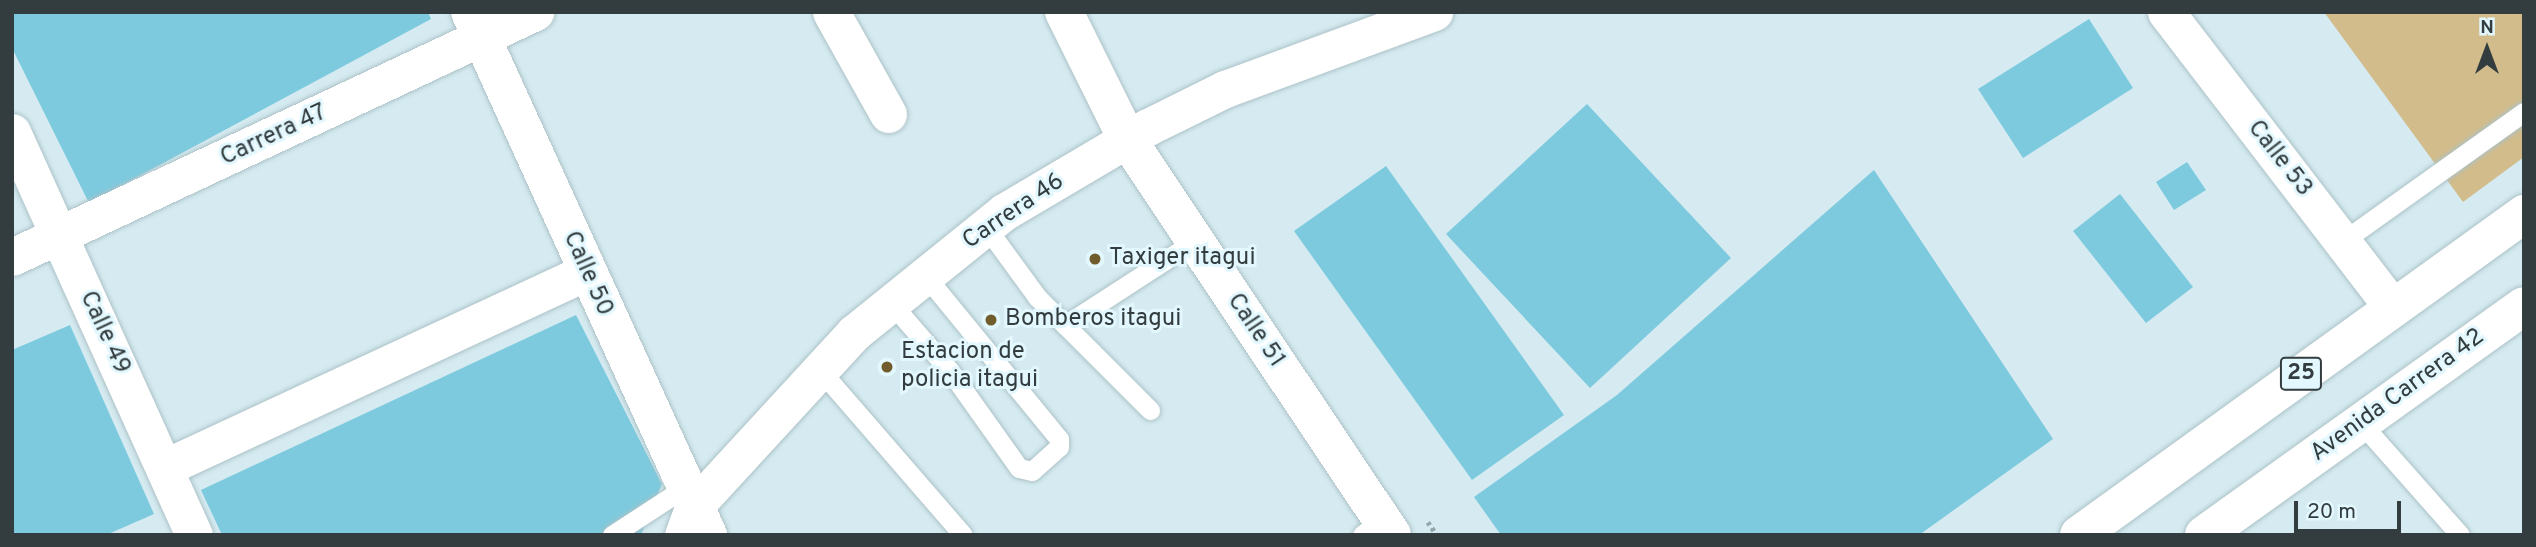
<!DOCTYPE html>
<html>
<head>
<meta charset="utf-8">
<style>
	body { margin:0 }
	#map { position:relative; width:2536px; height:547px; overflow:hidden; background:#d5ebf1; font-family:Overpass,sans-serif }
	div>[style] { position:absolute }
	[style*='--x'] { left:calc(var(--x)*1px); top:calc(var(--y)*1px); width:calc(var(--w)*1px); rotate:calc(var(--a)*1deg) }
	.green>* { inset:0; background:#d2bc8b }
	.building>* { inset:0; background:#7dcade }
	.path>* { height:4.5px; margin-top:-2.25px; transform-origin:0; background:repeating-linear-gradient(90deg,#96a7ab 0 3.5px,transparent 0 7px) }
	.roads { filter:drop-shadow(0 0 2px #acc2c7) drop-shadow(0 0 2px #acc2c7) }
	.service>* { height:19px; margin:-9.5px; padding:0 9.5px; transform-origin:9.5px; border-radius:9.5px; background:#fff }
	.minor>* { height:37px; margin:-18.5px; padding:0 18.5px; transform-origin:18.5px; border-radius:18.5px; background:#fff }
	.tertiary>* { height:38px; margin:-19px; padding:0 19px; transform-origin:19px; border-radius:19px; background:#fff }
	.trunk>* { height:38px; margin:-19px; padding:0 19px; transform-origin:19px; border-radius:19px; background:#fff }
	.dots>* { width:19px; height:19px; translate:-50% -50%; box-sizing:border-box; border:4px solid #e2f8fe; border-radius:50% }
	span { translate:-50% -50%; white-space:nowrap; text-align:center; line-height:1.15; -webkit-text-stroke:6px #e2f8fe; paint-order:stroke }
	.shield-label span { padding:2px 5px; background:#e2f8fe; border:2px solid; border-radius:5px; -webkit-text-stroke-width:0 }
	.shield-label { font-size:23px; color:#333c3e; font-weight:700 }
	.street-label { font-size:24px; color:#333c3e }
	.poi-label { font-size:24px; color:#333c3e }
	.left { translate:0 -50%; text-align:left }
	.frame { position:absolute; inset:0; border:14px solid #333c3e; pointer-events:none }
	.north { position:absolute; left:2452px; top:14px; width:70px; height:70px; -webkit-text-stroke:5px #e2f8fe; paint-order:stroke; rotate:0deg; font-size:19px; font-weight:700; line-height:28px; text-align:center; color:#333c3e }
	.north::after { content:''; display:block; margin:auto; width:24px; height:32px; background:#333c3e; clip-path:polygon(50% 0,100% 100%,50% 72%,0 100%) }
	.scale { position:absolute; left:2294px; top:501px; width:107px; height:32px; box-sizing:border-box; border:4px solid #333c3e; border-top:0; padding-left:9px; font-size:21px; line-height:24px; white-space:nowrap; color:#333c3e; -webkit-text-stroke:5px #e2f8fe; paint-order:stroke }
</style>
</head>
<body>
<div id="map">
	<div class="green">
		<div style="clip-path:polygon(2324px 12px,2524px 12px,2524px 157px,2463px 202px)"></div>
	</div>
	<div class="building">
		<div style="clip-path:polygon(12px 12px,428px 12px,431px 19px,89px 203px,12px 48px)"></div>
		<div style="clip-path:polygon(2089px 19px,2133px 88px,2023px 158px,1978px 89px)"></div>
		<div style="clip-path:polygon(1587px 104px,1731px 258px,1590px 388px,1446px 234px)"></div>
		<div style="clip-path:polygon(2187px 162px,2206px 190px,2174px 210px,2156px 182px)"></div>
		<div style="clip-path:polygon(1386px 166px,1564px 415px,1472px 480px,1294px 231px)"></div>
		<div style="clip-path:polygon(1874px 170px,2053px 439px,1919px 535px,1501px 535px,1474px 497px,1617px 395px)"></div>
		<div style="clip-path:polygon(2120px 194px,2193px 287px,2146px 323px,2073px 231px)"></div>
		<div style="clip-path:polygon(576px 315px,662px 484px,641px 535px,222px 535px,201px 490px)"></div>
		<div style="clip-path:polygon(70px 325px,154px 514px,106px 535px,12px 535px,12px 350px)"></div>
	</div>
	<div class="path">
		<div style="--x:1428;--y:522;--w:16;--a:55"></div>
	</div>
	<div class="roads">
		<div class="service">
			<div style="--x:986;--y:227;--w:87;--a:53.9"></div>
			<div style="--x:1037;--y:297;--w:160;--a:45"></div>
			<div style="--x:2343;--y:241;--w:222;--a:-35.5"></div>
			<div style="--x:891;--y:303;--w:90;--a:49.1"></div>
			<div style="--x:950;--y:371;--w:119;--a:54.6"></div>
			<div style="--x:1019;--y:468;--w:13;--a:13"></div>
			<div style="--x:1032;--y:471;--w:36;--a:-42"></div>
			<div style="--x:1059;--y:447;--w:8;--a:-90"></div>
			<div style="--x:1059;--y:439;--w:212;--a:-129.3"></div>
			<div style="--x:1065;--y:325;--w:155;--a:-32.9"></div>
			<div style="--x:820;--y:370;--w:218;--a:49.1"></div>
			<div style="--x:2361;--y:423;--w:149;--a:48.5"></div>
			<div style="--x:612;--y:535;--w:86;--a:-33.1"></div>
			<div style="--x:1362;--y:535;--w:26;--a:-39"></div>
		</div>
		<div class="minor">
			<div style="--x:831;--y:12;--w:117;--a:60.8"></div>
			<div style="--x:2166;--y:12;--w:372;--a:52.5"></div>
			<div style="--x:12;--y:132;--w:442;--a:65.7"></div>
			<div style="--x:12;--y:257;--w:578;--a:-25.1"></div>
			<div style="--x:166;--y:467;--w:463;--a:-24.9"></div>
			<div style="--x:683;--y:535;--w:29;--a:-70"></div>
			<div style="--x:693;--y:508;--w:238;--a:-47.4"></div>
			<div style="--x:854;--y:333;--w:193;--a:-38.9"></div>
			<div style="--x:1004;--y:212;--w:167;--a:-30.6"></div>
			<div style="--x:1148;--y:127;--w:86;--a:-26.3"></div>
			<div style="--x:1225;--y:89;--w:223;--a:-20.2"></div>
		</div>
		<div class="tertiary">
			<div style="--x:470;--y:12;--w:575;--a:65.53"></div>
			<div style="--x:1064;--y:12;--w:142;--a:63.6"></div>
			<div style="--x:1127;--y:139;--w:476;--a:56.2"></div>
		</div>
		<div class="trunk">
			<div style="--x:2079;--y:535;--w:549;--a:-35.8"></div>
			<div style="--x:2204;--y:535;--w:393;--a:-35.6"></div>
		</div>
	</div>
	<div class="dots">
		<div style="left:1095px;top:259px;background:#715c2c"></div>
		<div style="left:991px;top:320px;background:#715c2c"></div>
		<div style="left:887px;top:367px;background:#715c2c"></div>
	</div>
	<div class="shield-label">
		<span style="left:2301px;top:374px">25</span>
	</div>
	<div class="street-label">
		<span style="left:274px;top:136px;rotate:-25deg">Carrera 47</span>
		<span style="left:2279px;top:159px;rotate:52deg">Calle 53</span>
		<span style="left:1014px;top:212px;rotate:-34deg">Carrera 46</span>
		<span style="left:587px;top:274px;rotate:66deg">Calle 50</span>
		<span style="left:1255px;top:331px;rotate:56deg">Calle 51</span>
		<span style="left:104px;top:333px;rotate:65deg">Calle 49</span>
		<span style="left:2398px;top:396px;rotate:-36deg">Avenida Carrera 42</span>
	</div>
	<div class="poi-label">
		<span class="left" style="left:1109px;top:259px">Taxiger itagui</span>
		<span class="left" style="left:1005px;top:320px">Bomberos itagui</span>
		<span class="left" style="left:901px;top:367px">Estacion de<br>policia itagui</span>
	</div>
	<div class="frame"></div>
	<div class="north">N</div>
	<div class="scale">20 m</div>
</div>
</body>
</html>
